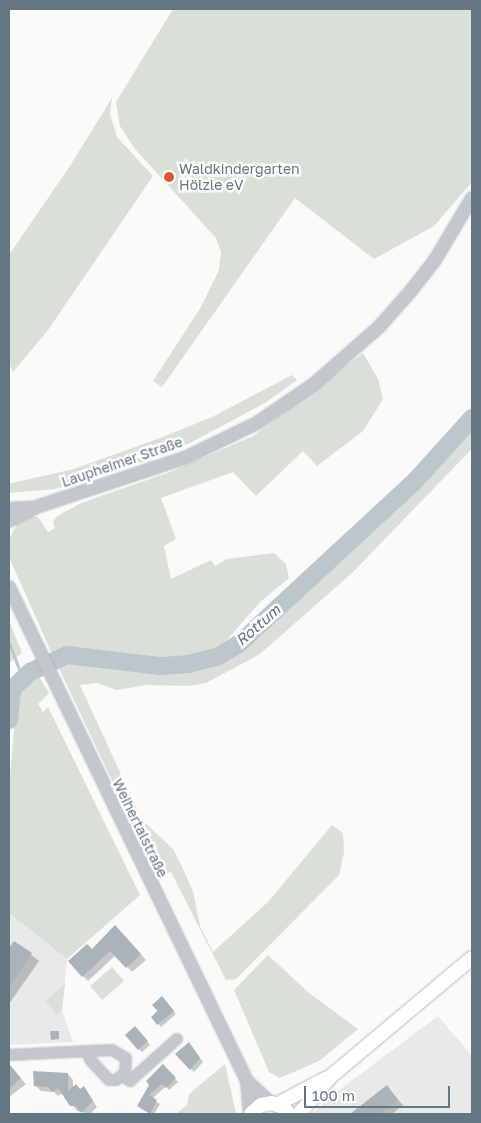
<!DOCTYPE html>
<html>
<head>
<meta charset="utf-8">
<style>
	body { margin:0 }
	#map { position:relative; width:481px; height:1123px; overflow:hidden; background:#fafaf8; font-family:"Golos Text",sans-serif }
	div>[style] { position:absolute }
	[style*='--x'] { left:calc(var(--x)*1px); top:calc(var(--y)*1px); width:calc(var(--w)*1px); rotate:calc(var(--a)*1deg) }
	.built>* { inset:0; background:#e8e9e9 }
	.green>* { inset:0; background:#dadfd7 }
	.shadow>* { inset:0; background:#0003 }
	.stream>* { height:3px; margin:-1.5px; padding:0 1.5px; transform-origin:1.5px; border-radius:1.5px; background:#bbc7cb }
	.river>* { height:18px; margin:-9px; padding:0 9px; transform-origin:9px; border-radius:9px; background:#bbc7cb }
	.building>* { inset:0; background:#aab3b9 }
	.roads { filter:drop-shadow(0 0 1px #b3babf) drop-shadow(0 0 1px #b3babf) }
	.minor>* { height:10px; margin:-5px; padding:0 5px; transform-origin:5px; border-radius:5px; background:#c3c8cc }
	.tertiary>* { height:12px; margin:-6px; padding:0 6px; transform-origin:6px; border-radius:6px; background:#c3c8cc }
	.secondary>* { height:14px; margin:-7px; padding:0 7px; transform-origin:7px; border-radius:7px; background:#fff }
	.dots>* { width:14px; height:14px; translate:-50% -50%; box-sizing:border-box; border:2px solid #fff; border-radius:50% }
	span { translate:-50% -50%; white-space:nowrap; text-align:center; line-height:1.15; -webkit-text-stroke:5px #fff; paint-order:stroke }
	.poi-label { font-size:14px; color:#657683 }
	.left { translate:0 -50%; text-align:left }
	.street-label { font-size:14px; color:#657683 }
	.water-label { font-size:15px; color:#60757c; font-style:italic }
	.frame { position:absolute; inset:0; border:10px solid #657683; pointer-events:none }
	.scale { position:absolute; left:304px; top:1086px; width:146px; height:22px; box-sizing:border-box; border:2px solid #657683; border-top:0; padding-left:6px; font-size:15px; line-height:18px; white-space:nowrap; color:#657683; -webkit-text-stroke:4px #fff; paint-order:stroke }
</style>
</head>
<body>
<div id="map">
	<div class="built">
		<div style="clip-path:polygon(9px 913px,67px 959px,62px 1010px,73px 1042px,9px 1045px)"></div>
		<div style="clip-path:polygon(438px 1016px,472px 1056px,472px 1114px,312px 1114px,334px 1094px)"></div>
	</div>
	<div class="green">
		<div style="clip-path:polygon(173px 9px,472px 9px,472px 182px,434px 226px,374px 259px,295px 198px,162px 387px,153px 381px,201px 307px,219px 270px,221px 252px,216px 238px,135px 149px,120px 126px,116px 102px)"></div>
		<div style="clip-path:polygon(112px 98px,110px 114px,117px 137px,153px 176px,48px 330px,13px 372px,9px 363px,9px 255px,70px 166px)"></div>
		<div style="clip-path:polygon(363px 353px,378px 379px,383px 399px,363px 431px,317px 466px,303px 451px,256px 496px,233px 472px,161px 498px,176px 539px,164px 546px,171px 579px,211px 560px,215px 566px,227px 559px,274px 553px,286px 564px,289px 578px,260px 602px,220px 648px,204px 656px,170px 661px,84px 649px,63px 650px,52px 654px,9px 557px,9px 540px,18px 522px,29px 516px,38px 517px,48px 532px,55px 528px,53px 522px,56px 517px,81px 503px,170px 472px,253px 436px)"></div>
		<div style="clip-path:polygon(292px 375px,297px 380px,265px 403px,190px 443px,143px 462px,55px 489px,9px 493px,9px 484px,12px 483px,74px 469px,163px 437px,212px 417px)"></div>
		<div style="clip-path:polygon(472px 426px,472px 448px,468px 453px,352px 573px,260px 654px,206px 683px,188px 686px,146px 685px,117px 690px,97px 683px,80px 685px,142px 820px,173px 849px,182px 867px,193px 891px,200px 926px,213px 952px,269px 901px,332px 825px,343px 833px,344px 853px,339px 875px,236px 979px,226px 980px,171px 872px,158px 875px,155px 871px,56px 662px,194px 668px,231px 654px,280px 616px)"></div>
		<div style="clip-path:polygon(9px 621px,22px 653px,9px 663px)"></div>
		<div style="clip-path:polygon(38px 675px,49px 693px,38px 704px,43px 712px,48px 707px,140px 895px,67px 959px,9px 913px,9px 787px,17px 695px)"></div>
		<div style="clip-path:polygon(268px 955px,309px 993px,358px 1029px,319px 1061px,280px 1078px,269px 1072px,234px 990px)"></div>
		<div style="clip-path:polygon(112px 967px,124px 981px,102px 1000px,90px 986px)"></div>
		<div style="clip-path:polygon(65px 983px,62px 1010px,57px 1015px,46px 1001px)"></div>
		<div style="clip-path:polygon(225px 1064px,236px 1114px,176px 1114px,187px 1105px,189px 1094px)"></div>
	</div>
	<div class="shadow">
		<div style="clip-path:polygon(120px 931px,146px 960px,132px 972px,116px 955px,88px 981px,83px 976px,92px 951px)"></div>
		<div style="clip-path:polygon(14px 942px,39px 961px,9px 1004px,9px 950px)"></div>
		<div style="clip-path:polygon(165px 1001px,176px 1014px,161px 1027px,152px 1017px)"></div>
		<div style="clip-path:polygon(138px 1031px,150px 1045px,142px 1052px,127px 1035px)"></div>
		<div style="clip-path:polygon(192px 1047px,203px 1062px,194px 1072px,177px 1054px)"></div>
		<div style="clip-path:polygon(163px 1066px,178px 1082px,169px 1090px,166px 1086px,152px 1099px,160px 1104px,154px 1114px,150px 1114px,138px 1106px)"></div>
		<div style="clip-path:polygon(11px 1068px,26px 1084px,9px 1097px,9px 1070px)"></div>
		<div style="clip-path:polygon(68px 1074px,73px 1080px,73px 1089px,81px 1091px,84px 1087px,97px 1107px,90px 1114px,77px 1111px,63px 1093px,58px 1096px,54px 1092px,41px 1091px,36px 1086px)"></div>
		<div style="clip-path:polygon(387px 1087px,403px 1105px,392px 1114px,352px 1114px)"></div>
	</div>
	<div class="stream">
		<div style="--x:9;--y:643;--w:39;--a:69"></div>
	</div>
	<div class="river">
		<div style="--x:9;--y:720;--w:31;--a:-84"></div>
		<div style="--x:12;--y:689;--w:25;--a:-43"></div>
		<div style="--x:30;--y:672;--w:41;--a:-24.7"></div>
		<div style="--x:67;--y:655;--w:95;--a:6.7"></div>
		<div style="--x:161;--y:666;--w:27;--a:-4"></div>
		<div style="--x:188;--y:664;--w:30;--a:-14"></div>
		<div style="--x:217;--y:657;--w:27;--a:-31"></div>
		<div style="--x:240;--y:643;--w:238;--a:-42.8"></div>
		<div style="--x:415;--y:481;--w:85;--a:-47.9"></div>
	</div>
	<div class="building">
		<div style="clip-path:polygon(115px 925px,141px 954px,126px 968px,110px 951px,82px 977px,68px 961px,87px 944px,92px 949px)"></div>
		<div style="clip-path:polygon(14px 941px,32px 953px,9px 987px,9px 948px)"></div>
		<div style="clip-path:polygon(162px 996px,174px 1011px,157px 1025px,151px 1017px,158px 1011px,152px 1005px)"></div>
		<div style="clip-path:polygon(135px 1026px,148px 1041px,138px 1050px,125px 1035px)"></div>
		<div style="clip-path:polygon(50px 1031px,59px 1031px,59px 1039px,51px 1040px)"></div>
		<div style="clip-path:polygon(189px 1042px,200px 1058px,190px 1070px,175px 1054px)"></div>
		<div style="clip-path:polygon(9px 1064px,21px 1078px,9px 1089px)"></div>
		<div style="clip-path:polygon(163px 1064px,176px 1078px,166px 1088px,162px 1084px,149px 1095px,157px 1100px,150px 1114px,137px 1106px,149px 1085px,146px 1081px)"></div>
		<div style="clip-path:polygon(33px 1071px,68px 1073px,68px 1091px,76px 1084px,80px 1089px,84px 1086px,93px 1101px,81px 1113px,76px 1106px,70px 1106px,58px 1088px,52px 1092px,48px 1087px,34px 1086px)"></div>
		<div style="clip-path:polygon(387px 1085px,398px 1100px,380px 1114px,350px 1114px)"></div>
	</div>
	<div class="roads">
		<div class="minor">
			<div style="--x:9;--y:1055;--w:103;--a:-2.8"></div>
			<div style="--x:112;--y:1050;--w:16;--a:30"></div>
			<div style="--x:126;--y:1058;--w:15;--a:94"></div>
			<div style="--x:125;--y:1073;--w:11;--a:142"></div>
			<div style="--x:116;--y:1080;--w:7;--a:180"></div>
			<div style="--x:109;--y:1080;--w:26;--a:-133"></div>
			<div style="--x:91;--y:1061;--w:10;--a:-114"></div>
			<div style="--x:123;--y:1076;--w:9;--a:36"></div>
			<div style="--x:130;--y:1081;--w:63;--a:-41.8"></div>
		</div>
		<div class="tertiary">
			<div style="--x:9;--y:509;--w:22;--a:-3"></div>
			<div style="--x:9;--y:521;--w:30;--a:-27"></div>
			<div style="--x:36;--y:507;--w:159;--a:-18.3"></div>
			<div style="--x:187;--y:457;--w:78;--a:-25.9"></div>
			<div style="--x:257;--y:423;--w:69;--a:-34.4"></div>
			<div style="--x:314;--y:384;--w:86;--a:-41.2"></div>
			<div style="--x:379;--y:327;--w:47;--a:-48.5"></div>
			<div style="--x:410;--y:292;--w:41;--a:-52"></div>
			<div style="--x:435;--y:260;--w:72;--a:-59.2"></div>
			<div style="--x:9;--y:587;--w:548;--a:64.28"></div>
			<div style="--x:247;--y:1081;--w:33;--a:85"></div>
			<div style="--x:247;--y:1081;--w:33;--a:43"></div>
		</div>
		<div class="secondary">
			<div style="--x:278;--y:1104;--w:53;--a:-28"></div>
			<div style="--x:251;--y:1114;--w:13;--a:-42"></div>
			<div style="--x:261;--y:1105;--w:10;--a:-11"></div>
			<div style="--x:271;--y:1103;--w:13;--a:18"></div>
			<div style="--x:283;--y:1107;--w:9;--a:49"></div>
			<div style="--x:299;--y:1114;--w:48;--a:-50"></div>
			<div style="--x:330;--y:1077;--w:185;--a:-40"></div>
		</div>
	</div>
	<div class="dots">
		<div style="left:169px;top:177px;background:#e4572e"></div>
	</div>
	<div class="poi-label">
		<span class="left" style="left:179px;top:177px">Waldkindergarten<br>Hölzle eV</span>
	</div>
	<div class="street-label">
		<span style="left:122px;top:462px;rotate:-19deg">Laupheimer Straße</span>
		<span style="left:140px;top:828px;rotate:64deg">Weihertalstraße</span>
	</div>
	<div class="water-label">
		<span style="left:258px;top:625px;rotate:-41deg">Rottum</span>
	</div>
	<div class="frame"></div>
	<div class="scale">100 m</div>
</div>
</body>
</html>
